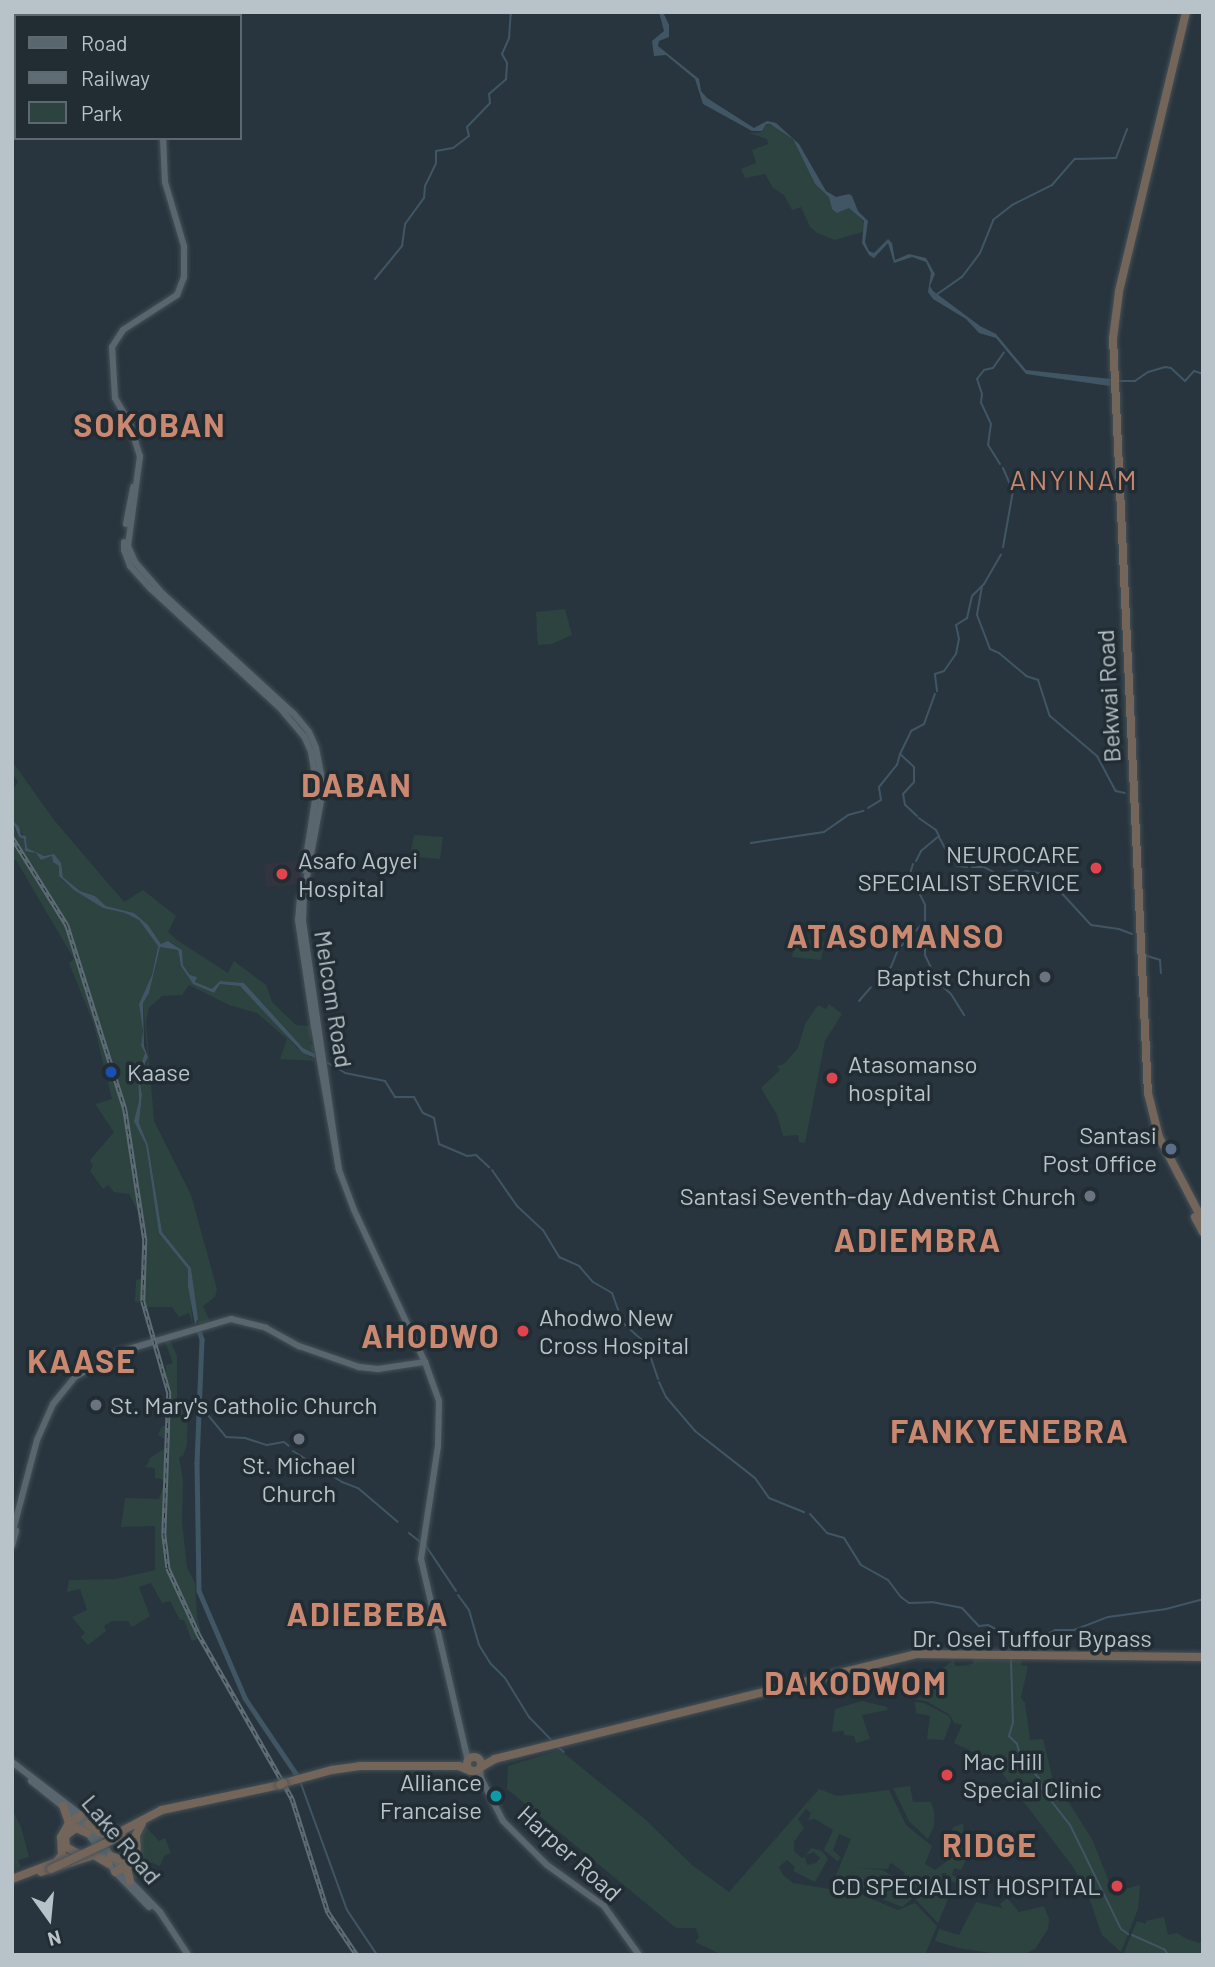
<!DOCTYPE html>
<html>
<head>
<meta charset="utf-8">
<style>
	body { margin:0 }
	#map { position:relative; width:1215px; height:1967px; overflow:hidden; background:#28353e; font-family:Barlow,sans-serif }
	div>[style] { position:absolute }
	[style*='--x'] { left:calc(var(--x)*1px); top:calc(var(--y)*1px); width:calc(var(--w)*1px); rotate:calc(var(--a)*1deg) }
	.medical>* { inset:0; background:#333440 }
	.green>* { inset:0; background:#2d4340 }
	.water>* { inset:0; background:#405665 }
	.stream>* { height:2px; margin:-1px; padding:0 1px; transform-origin:1px; border-radius:1px; background:#405665 }
	.river>* { height:4.5px; margin:-2.25px; padding:0 2.25px; transform-origin:2.25px; border-radius:2.25px; background:#405665 }
	.roads { filter:drop-shadow(0 0 2px #455057) drop-shadow(0 0 2px #455057) }
	.major>* { height:6px; margin:-3px; padding:0 3px; transform-origin:3px; border-radius:3px; background:#5a666e }
	.highway>* { height:8px; margin:-4px; padding:0 4px; transform-origin:4px; border-radius:4px; background:#73655a }
	.highway>.ring { margin:-4px; padding:0; box-sizing:content-box; background:none; border:8px solid #73655a; border-radius:50% }
	.rail>* { height:4.5px; margin-top:-2.25px; transform-origin:0; background:repeating-linear-gradient(90deg,#212c33 0 5px,#5e6c75 0 10px); box-sizing:border-box; border-block:2px solid #5e6c75 }
	.bridges { filter:drop-shadow(0 0 2px #475259) drop-shadow(0 0 2px #475259) }
	.highway-bridge>* { height:8px; margin:-4px; padding:0 4px; transform-origin:4px; border-radius:4px; background:#73655a }
	.dots>* { width:19px; height:19px; translate:-50% -50%; box-sizing:border-box; border:4px solid #212c33; border-radius:50% }
	span { translate:-50% -50%; white-space:nowrap; text-align:center; line-height:1.15; -webkit-text-stroke:7px #212c33; paint-order:stroke }
	.street-label { font-size:24px; color:#b8c2c9 }
	.poi-label { font-size:24px; color:#b8c2c9 }
	.right { translate:-100% -50%; text-align:right }
	.left { translate:0 -50%; text-align:left }
	.quarter-label { font-size:28px; color:#cb8871; letter-spacing:2px }
	.district-label { font-size:32px; color:#cb8871; font-weight:700; letter-spacing:2px }
	.frame { position:absolute; inset:0; border:14px solid #b8c2c9; pointer-events:none }
	.legend { position:absolute; left:14px; top:14px; width:228px; height:126px; box-sizing:border-box; background:#212c33; border:2px solid #5d686f; margin:0; padding:9px 12px; list-style:none; font-size:21px; color:#b8c2c9 }
	.legend li { display:flex; align-items:center; gap:14px; height:35px }
	.legend b { width:35px; border:2px solid #5d686f }
	.north { position:absolute; left:14px; top:1883px; width:70px; height:70px; -webkit-text-stroke:5px #212c33; paint-order:stroke; rotate:165deg; font-size:19px; font-weight:700; line-height:28px; text-align:center; color:#b8c2c9 }
	.north::after { content:''; display:block; margin:auto; width:24px; height:32px; background:#b8c2c9; clip-path:polygon(50% 0,100% 100%,50% 72%,0 100%) }
</style>
</head>
<body>
<div id="map">
	<div class="medical">
		<div style="clip-path:polygon(302px 860px,299px 884px,266px 887px,264px 864px)"></div>
	</div>
	<div class="green">
		<div style="clip-path:polygon(766px 124px,777px 127px,793px 139px,815px 184px,829px 196px,832px 209px,841px 212px,846px 207px,852px 209px,866px 225px,862px 232px,835px 240px,817px 233px,810px 227px,801px 207px,792px 210px,784px 195px,773px 188px,765px 174px,745px 178px,741px 169px,756px 163px,752px 150px,768px 144px,767px 139px,749px 133px,762px 132px)"></div>
		<div style="clip-path:polygon(565px 609px,572px 635px,552px 644px,538px 645px,536px 612px)"></div>
		<div style="clip-path:polygon(12px 761px,54px 820px,124px 902px,143px 890px,176px 916px,168px 932px,177px 940px,228px 973px,234px 961px,266px 985px,272px 1002px,296px 1025px,311px 1026px,310px 1044px,313px 1045px,315px 1054px,303px 1048px,244px 983px,220px 981px,212px 990px,197px 983px,183px 965px,182px 950px,171px 942px,162px 945px,148px 925px,134px 913px,106px 906px,95px 896px,80px 891px,63px 877px,54px 854px,44px 856px,27px 848px,27px 840px,12px 820px,13px 789px,18px 782px,12px 772px)"></div>
		<div style="clip-path:polygon(12px 824px,19px 837px,24px 839px,24px 848px,37px 854px,41px 860px,52px 856px,59px 866px,62px 880px,103px 908px,125px 913px,139px 920px,158px 945px,152px 975px,139px 1004px,143px 1031px,141px 1046px,145px 1053px,138px 1073px,139px 1101px,135px 1119px,146px 1145px,159px 1230px,188px 1269px,193px 1326px,189px 1313px,179px 1317px,172px 1307px,146px 1307px,145px 1301px,135px 1302px,136px 1280px,143px 1278px,144px 1223px,129px 1194px,114px 1192px,108px 1185px,103px 1189px,90px 1171px,93px 1166px,90px 1160px,114px 1132px,95px 1104px,112px 1099px,93px 1022px,69px 963px,74px 959px,16px 860px,12px 861px)"></div>
		<div style="clip-path:polygon(414px 835px,443px 837px,440px 859px,410px 856px)"></div>
		<div style="clip-path:polygon(795px 938px,824px 942px,821px 960px,792px 957px)"></div>
		<div style="clip-path:polygon(160px 947px,178px 950px,181px 966px,193px 984px,214px 993px,220px 984px,236px 984px,249px 992px,297px 1048px,316px 1061px,280px 1059px,287px 1039px,257px 1013px,229px 1005px,189px 985px,182px 995px,162px 996px,149px 1008px,146px 1022px,154px 1121px,191px 1195px,217px 1289px,215px 1297px,203px 1306px,210px 1321px,198px 1324px,191px 1268px,162px 1232px,148px 1145px,139px 1123px,142px 1095px,139px 1077px,148px 1061px,143px 1003px,149px 993px)"></div>
		<div style="clip-path:polygon(829px 1004px,842px 1014px,825px 1041px,805px 1143px,799px 1142px,798px 1135px,783px 1136px,777px 1115px,761px 1088px,780px 1070px,777px 1066px,784px 1064px,798px 1048px,805px 1024px,818px 1005px,826px 1009px)"></div>
		<div style="clip-path:polygon(169px 1338px,177px 1356px,177px 1401px,188px 1400px,187px 1445px,183px 1456px,179px 1457px,183px 1480px,182px 1522px,187px 1568px,195px 1583px,197px 1617px,202px 1637px,192px 1641px,184px 1620px,180px 1620px,170px 1601px,162px 1603px,151px 1583px,139px 1587px,150px 1616px,132px 1627px,128px 1621px,112px 1621px,104px 1626px,106px 1631px,88px 1645px,81px 1637px,85px 1633px,72px 1617px,87px 1610px,80px 1589px,67px 1592px,69px 1580px,116px 1579px,155px 1570px,155px 1526px,121px 1527px,125px 1498px,159px 1499px,165px 1480px,155px 1478px,155px 1468px,146px 1467px,150px 1458px,167px 1447px,167px 1440px,158px 1435px,162px 1426px,171px 1425px,172px 1406px,167px 1399px,166px 1365px,173px 1363px,164px 1339px)"></div>
		<div style="clip-path:polygon(974px 1656px,1022px 1657px,1021px 1665px,1028px 1666px,1021px 1698px,1025px 1703px,1030px 1740px,1043px 1739px,1055px 1789px,1074px 1779px,1073px 1788px,1077px 1793px,1068px 1801px,1093px 1841px,1113px 1892px,1140px 1885px,1138px 1909px,1121px 1952px,1102px 1935px,1086px 1889px,1073px 1867px,1002px 1773px,982px 1756px,954px 1743px,962px 1725px,954px 1723px,950px 1715px,928px 1702px,915px 1699px,933px 1694px,934px 1688px,943px 1682px,941px 1670px,953px 1660px,956px 1666px,968px 1665px,973px 1663px)"></div>
		<div style="clip-path:polygon(862px 1701px,887px 1707px,887px 1710px,862px 1715px,870px 1739px,856px 1743px,854px 1736px,844px 1735px,844px 1731px,832px 1732px,835px 1709px)"></div>
		<div style="clip-path:polygon(915px 1702px,924px 1703px,949px 1716px,951px 1721px,944px 1740px,927px 1739px,930px 1716px,916px 1713px)"></div>
		<div style="clip-path:polygon(560px 1750px,646px 1820px,692px 1865px,729px 1892px,819px 1789px,837px 1796px,889px 1790px,906px 1825px,932px 1846px,925px 1864px,935px 1870px,946px 1862px,949px 1852px,966px 1860px,961px 1870px,954px 1868px,952px 1875px,958px 1878px,956px 1883px,946px 1879px,946px 1873px,942px 1873px,941px 1877px,946px 1879px,943px 1889px,950px 1894px,938px 1923px,902px 1885px,901px 1877px,905px 1873px,893px 1864px,890px 1863px,888px 1869px,857px 1868px,883px 1870px,892px 1876px,912px 1899px,902px 1907px,834px 1880px,851px 1839px,839px 1834px,833px 1850px,841px 1858px,837px 1861px,824px 1850px,833px 1830px,815px 1819px,808px 1820px,811px 1813px,806px 1809px,798px 1819px,804px 1828px,794px 1842px,794px 1851px,802px 1858px,805px 1857px,807px 1865px,816px 1863px,820px 1858px,814px 1852px,806px 1855px,811px 1848px,822px 1851px,828px 1859px,815px 1882px,793px 1871px,795px 1867px,787px 1860px,779px 1867px,783px 1875px,793px 1883px,860px 1894px,898px 1910px,915px 1903px,937px 1926px,925px 1955px,722px 1955px,695px 1942px,699px 1937px,696px 1928px,676px 1928px,671px 1924px,507px 1789px,508px 1766px)"></div>
		<div style="clip-path:polygon(910px 1786px,913px 1802px,931px 1802px,934px 1811px,934px 1826px,928px 1839px,909px 1821px,893px 1788px)"></div>
		<div style="clip-path:polygon(12px 1809px,21px 1827px,29px 1857px,18px 1860px,21px 1867px,12px 1871px)"></div>
		<div style="clip-path:polygon(963px 1823px,964px 1836px,970px 1842px,978px 1843px,967px 1858px,940px 1843px,954px 1827px)"></div>
		<div style="clip-path:polygon(144px 1825px,159px 1841px,165px 1838px,171px 1853px,164px 1856px,160px 1866px,149px 1862px,152px 1871px,133px 1880px,128px 1872px)"></div>
		<div style="clip-path:polygon(1007px 1898px,1019px 1912px,1044px 1906px,1049px 1919px,1048px 1929px,1035px 1949px,1024px 1954px,1005px 1955px,958px 1948px,935px 1941px,939px 1929px,959px 1935px,976px 1902px,1002px 1908px,1000px 1904px)"></div>
		<div style="clip-path:polygon(1164px 1917px,1168px 1935px,1177px 1933px,1187px 1939px,1199px 1943px,1203px 1941px,1203px 1955px,1123px 1955px,1137px 1921px,1146px 1924px,1146px 1921px)"></div>
	</div>
	<div class="water">
		<div style="clip-path:polygon(659px 12px,663px 12px,669px 25px,669px 37px,659px 41px,658px 46px,699px 79px,701px 91px,707px 98px,754px 128px,767px 121px,776px 123px,799px 144px,826px 191px,836px 197px,849px 194px,852px 196px,858px 211px,868px 221px,865px 242px,869px 251px,874px 253px,888px 239px,892px 243px,895px 260px,909px 254px,926px 258px,935px 274px,930px 286px,933px 291px,980px 326px,996px 334px,1026px 370px,1111px 379px,1110px 386px,1026px 374px,996px 338px,979px 333px,966px 319px,933px 299px,928px 292px,931px 273px,926px 262px,912px 257px,894px 263px,888px 243px,874px 258px,869px 255px,862px 243px,864px 221px,849px 208px,837px 213px,832px 209px,829px 197px,815px 184px,793px 139px,770px 124px,766px 124px,762px 131px,752px 131px,703px 104px,695px 79px,666px 55px,654px 56px,652px 41px,664px 31px)"></div>
		<div style="clip-path:polygon(12px 820px,19px 827px,21px 835px,26px 836px,27px 848px,44px 856px,54px 854px,61px 863px,63px 877px,80px 891px,95px 896px,106px 906px,134px 913px,148px 925px,161px 944px,168px 941px,182px 950px,183px 965px,190px 975px,197px 977px,195px 982px,212px 989px,220px 981px,244px 983px,303px 1048px,315px 1054px,315px 1058px,303px 1053px,240px 986px,220px 984px,214px 993px,193px 984px,181px 966px,178px 950px,160px 947px,149px 993px,143px 1003px,144px 1046px,148px 1057px,139px 1077px,142px 1095px,139px 1123px,148px 1145px,162px 1232px,191px 1268px,198px 1319px,195px 1325px,188px 1286px,188px 1269px,159px 1233px,146px 1145px,134px 1121px,139px 1101px,138px 1073px,145px 1053px,141px 1046px,143px 1031px,139px 1004px,152px 975px,158px 946px,139px 920px,125px 913px,103px 908px,74px 890px,59px 876px,59px 866px,53px 862px,52px 856px,41px 860px,36px 853px,25px 851px,24px 839px,19px 837px)"></div>
	</div>
	<div class="stream">
		<div style="--x:375;--y:279;--w:43;--a:-50.7"></div>
		<div style="--x:402;--y:246;--w:22;--a:-82"></div>
		<div style="--x:405;--y:224;--w:32;--a:-54"></div>
		<div style="--x:424;--y:198;--w:12;--a:-85"></div>
		<div style="--x:425;--y:186;--w:25;--a:-64"></div>
		<div style="--x:436;--y:163;--w:12;--a:-90"></div>
		<div style="--x:436;--y:151;--w:17;--a:-10"></div>
		<div style="--x:453;--y:148;--w:20;--a:-37"></div>
		<div style="--x:469;--y:136;--w:9;--a:-103"></div>
		<div style="--x:467;--y:127;--w:33;--a:-46"></div>
		<div style="--x:490;--y:103;--w:9;--a:-96"></div>
		<div style="--x:489;--y:94;--w:23;--a:-41"></div>
		<div style="--x:506;--y:79;--w:16;--a:-86"></div>
		<div style="--x:507;--y:63;--w:10;--a:-119"></div>
		<div style="--x:502;--y:54;--w:17;--a:-66"></div>
		<div style="--x:509;--y:38;--w:26;--a:-86"></div>
		<div style="--x:936;--y:295;--w:32;--a:-35"></div>
		<div style="--x:962;--y:277;--w:30;--a:-53"></div>
		<div style="--x:980;--y:253;--w:35;--a:-68"></div>
		<div style="--x:993;--y:220;--w:24;--a:-38"></div>
		<div style="--x:1012;--y:205;--w:45;--a:-26.6"></div>
		<div style="--x:1052;--y:185;--w:35;--a:-49"></div>
		<div style="--x:1075;--y:159;--w:41;--a:-1.4"></div>
		<div style="--x:1116;--y:158;--w:31;--a:-69"></div>
		<div style="--x:1119;--y:381;--w:16;--a:0"></div>
		<div style="--x:1135;--y:381;--w:16;--a:-35"></div>
		<div style="--x:1148;--y:372;--w:18;--a:-16"></div>
		<div style="--x:1165;--y:367;--w:6;--a:9"></div>
		<div style="--x:1171;--y:368;--w:19;--a:43"></div>
		<div style="--x:1185;--y:381;--w:13;--a:-48"></div>
		<div style="--x:1194;--y:371;--w:9;--a:18"></div>
		<div style="--x:1000;--y:464;--w:22;--a:-122"></div>
		<div style="--x:988;--y:445;--w:21;--a:-82"></div>
		<div style="--x:991;--y:424;--w:23;--a:-115"></div>
		<div style="--x:981;--y:403;--w:9;--a:-84"></div>
		<div style="--x:982;--y:394;--w:16;--a:-108"></div>
		<div style="--x:977;--y:379;--w:11;--a:-52"></div>
		<div style="--x:984;--y:370;--w:9;--a:-13"></div>
		<div style="--x:993;--y:368;--w:19;--a:-55"></div>
		<div style="--x:1003;--y:468;--w:25;--a:67"></div>
		<div style="--x:1013;--y:491;--w:57;--a:100.1"></div>
		<div style="--x:982;--y:586;--w:29;--a:100"></div>
		<div style="--x:977;--y:615;--w:36;--a:69"></div>
		<div style="--x:990;--y:649;--w:10;--a:24"></div>
		<div style="--x:999;--y:653;--w:35;--a:40"></div>
		<div style="--x:1026;--y:676;--w:13;--a:18"></div>
		<div style="--x:1038;--y:680;--w:38;--a:72"></div>
		<div style="--x:1050;--y:716;--w:62;--a:40.4"></div>
		<div style="--x:1097;--y:756;--w:40;--a:62"></div>
		<div style="--x:1116;--y:791;--w:9;--a:13"></div>
		<div style="--x:937;--y:691;--w:17;--a:-97"></div>
		<div style="--x:935;--y:674;--w:9;--a:-18"></div>
		<div style="--x:944;--y:671;--w:21;--a:-55"></div>
		<div style="--x:956;--y:654;--w:15;--a:-79"></div>
		<div style="--x:959;--y:639;--w:14;--a:-102"></div>
		<div style="--x:956;--y:625;--w:13;--a:-32"></div>
		<div style="--x:967;--y:618;--w:23;--a:-77"></div>
		<div style="--x:972;--y:596;--w:17;--a:-45"></div>
		<div style="--x:984;--y:584;--w:34;--a:-60"></div>
		<div style="--x:868;--y:808;--w:15;--a:-32"></div>
		<div style="--x:881;--y:800;--w:13;--a:-99"></div>
		<div style="--x:879;--y:787;--w:28;--a:-51"></div>
		<div style="--x:897;--y:765;--w:11;--a:-75"></div>
		<div style="--x:917;--y:816;--w:16;--a:-137"></div>
		<div style="--x:905;--y:805;--w:11;--a:-100"></div>
		<div style="--x:903;--y:794;--w:16;--a:-47"></div>
		<div style="--x:914;--y:782;--w:15;--a:-90"></div>
		<div style="--x:914;--y:767;--w:19;--a:-137"></div>
		<div style="--x:900;--y:754;--w:25;--a:-64"></div>
		<div style="--x:911;--y:731;--w:15;--a:-28"></div>
		<div style="--x:924;--y:724;--w:32;--a:-70"></div>
		<div style="--x:939;--y:837;--w:24;--a:62"></div>
		<div style="--x:751;--y:843;--w:74;--a:-8.6"></div>
		<div style="--x:824;--y:832;--w:29;--a:-35"></div>
		<div style="--x:848;--y:815;--w:16;--a:-15"></div>
		<div style="--x:952;--y:860;--w:8;--a:50"></div>
		<div style="--x:957;--y:866;--w:10;--a:6"></div>
		<div style="--x:916;--y:861;--w:11;--a:-63"></div>
		<div style="--x:921;--y:851;--w:23;--a:-40"></div>
		<div style="--x:939;--y:836;--w:7;--a:-117"></div>
		<div style="--x:936;--y:830;--w:21;--a:-145"></div>
		<div style="--x:913;--y:864;--w:10;--a:107"></div>
		<div style="--x:910;--y:874;--w:34;--a:64"></div>
		<div style="--x:925;--y:905;--w:50;--a:90"></div>
		<div style="--x:925;--y:955;--w:29;--a:65"></div>
		<div style="--x:937;--y:981;--w:19;--a:43"></div>
		<div style="--x:951;--y:994;--w:25;--a:58"></div>
		<div style="--x:972;--y:867;--w:12;--a:0"></div>
		<div style="--x:984;--y:867;--w:17;--a:28"></div>
		<div style="--x:999;--y:875;--w:18;--a:-16"></div>
		<div style="--x:1016;--y:870;--w:6;--a:45"></div>
		<div style="--x:1020;--y:874;--w:7;--a:-27"></div>
		<div style="--x:1026;--y:871;--w:18;--a:9"></div>
		<div style="--x:1044;--y:874;--w:69;--a:47.3"></div>
		<div style="--x:1091;--y:925;--w:28;--a:8"></div>
		<div style="--x:1119;--y:929;--w:14;--a:21"></div>
		<div style="--x:901;--y:946;--w:30;--a:-46"></div>
		<div style="--x:1144;--y:955;--w:17;--a:17"></div>
		<div style="--x:1160;--y:960;--w:13;--a:86"></div>
		<div style="--x:891;--y:967;--w:22;--a:-68"></div>
		<div style="--x:877;--y:983;--w:20;--a:-49"></div>
		<div style="--x:859;--y:1001;--w:18;--a:-49"></div>
		<div style="--x:328;--y:1063;--w:20;--a:30"></div>
		<div style="--x:345;--y:1073;--w:41;--a:11.3"></div>
		<div style="--x:385;--y:1081;--w:19;--a:58"></div>
		<div style="--x:395;--y:1097;--w:19;--a:0"></div>
		<div style="--x:414;--y:1097;--w:18;--a:61"></div>
		<div style="--x:423;--y:1113;--w:12;--a:24"></div>
		<div style="--x:434;--y:1118;--w:26;--a:79"></div>
		<div style="--x:439;--y:1144;--w:30;--a:23"></div>
		<div style="--x:467;--y:1156;--w:9;--a:-6"></div>
		<div style="--x:476;--y:1155;--w:18;--a:43"></div>
		<div style="--x:492;--y:1170;--w:44;--a:55.2"></div>
		<div style="--x:517;--y:1206;--w:35;--a:43"></div>
		<div style="--x:543;--y:1230;--w:31;--a:59"></div>
		<div style="--x:559;--y:1257;--w:22;--a:24"></div>
		<div style="--x:579;--y:1266;--w:21;--a:49"></div>
		<div style="--x:593;--y:1282;--w:22;--a:30"></div>
		<div style="--x:612;--y:1293;--w:32;--a:70"></div>
		<div style="--x:623;--y:1323;--w:31;--a:42"></div>
		<div style="--x:646;--y:1344;--w:37;--a:71"></div>
		<div style="--x:659;--y:1382;--w:17;--a:65"></div>
		<div style="--x:666;--y:1397;--w:45;--a:49.5"></div>
		<div style="--x:695;--y:1431;--w:76;--a:38.1"></div>
		<div style="--x:755;--y:1478;--w:24;--a:55"></div>
		<div style="--x:769;--y:1498;--w:38;--a:22"></div>
		<div style="--x:198;--y:1403;--w:44;--a:50.5"></div>
		<div style="--x:226;--y:1437;--w:19;--a:3"></div>
		<div style="--x:245;--y:1438;--w:23;--a:18"></div>
		<div style="--x:267;--y:1445;--w:17;--a:-10"></div>
		<div style="--x:284;--y:1442;--w:6;--a:39"></div>
		<div style="--x:293;--y:1451;--w:58;--a:32.3"></div>
		<div style="--x:342;--y:1482;--w:17;--a:21"></div>
		<div style="--x:358;--y:1488;--w:52;--a:40.4"></div>
		<div style="--x:810;--y:1514;--w:25;--a:48"></div>
		<div style="--x:827;--y:1533;--w:18;--a:16"></div>
		<div style="--x:844;--y:1538;--w:32;--a:58"></div>
		<div style="--x:861;--y:1565;--w:31;--a:29"></div>
		<div style="--x:888;--y:1580;--w:21;--a:53"></div>
		<div style="--x:901;--y:1597;--w:10;--a:37"></div>
		<div style="--x:909;--y:1603;--w:23;--a:-2"></div>
		<div style="--x:932;--y:1602;--w:31;--a:11"></div>
		<div style="--x:962;--y:1608;--w:25;--a:47"></div>
		<div style="--x:979;--y:1626;--w:9;--a:-6"></div>
		<div style="--x:988;--y:1625;--w:17;--a:28"></div>
		<div style="--x:1003;--y:1633;--w:25;--a:9"></div>
		<div style="--x:409;--y:1533;--w:14;--a:39"></div>
		<div style="--x:426;--y:1546;--w:54;--a:56.3"></div>
		<div style="--x:458;--y:1595;--w:19;--a:54"></div>
		<div style="--x:469;--y:1610;--w:36;--a:74"></div>
		<div style="--x:479;--y:1645;--w:22;--a:58"></div>
		<div style="--x:491;--y:1664;--w:20;--a:45"></div>
		<div style="--x:505;--y:1678;--w:46;--a:58.4"></div>
		<div style="--x:529;--y:1717;--w:35;--a:46"></div>
		<div style="--x:1004;--y:1634;--w:16;--a:68"></div>
		<div style="--x:1032;--y:1637;--w:8;--a:7"></div>
		<div style="--x:1040;--y:1638;--w:17;--a:-28"></div>
		<div style="--x:1055;--y:1630;--w:19;--a:0"></div>
		<div style="--x:1074;--y:1630;--w:36;--a:-21"></div>
		<div style="--x:1108;--y:1617;--w:59;--a:-7.9"></div>
		<div style="--x:1166;--y:1609;--w:38;--a:-15"></div>
		<div style="--x:1011;--y:1660;--w:62;--a:88.2"></div>
		<div style="--x:1013;--y:1722;--w:15;--a:106"></div>
		<div style="--x:1009;--y:1736;--w:11;--a:45"></div>
		<div style="--x:1017;--y:1744;--w:15;--a:74"></div>
		<div style="--x:1021;--y:1758;--w:27;--a:48"></div>
		<div style="--x:1039;--y:1778;--w:11;--a:75"></div>
		<div style="--x:1042;--y:1789;--w:46;--a:52.1"></div>
		<div style="--x:1070;--y:1825;--w:116;--a:63.9"></div>
		<div style="--x:1121;--y:1929;--w:9;--a:36"></div>
		<div style="--x:557;--y:1746;--w:9;--a:41"></div>
		<div style="--x:300;--y:1781;--w:137;--a:70"></div>
		<div style="--x:347;--y:1910;--w:54;--a:56.3"></div>
		<div style="--x:1132;--y:1935;--w:36;--a:24"></div>
		<div style="--x:1165;--y:1950;--w:6;--a:59"></div>
	</div>
	<div class="river">
		<div style="--x:198;--y:1328;--w:12;--a:70"></div>
		<div style="--x:202;--y:1339;--w:124;--a:92.3"></div>
		<div style="--x:197;--y:1463;--w:128;--a:89.1"></div>
		<div style="--x:199;--y:1591;--w:116;--a:66.7"></div>
		<div style="--x:245;--y:1698;--w:97;--a:56"></div>
	</div>
	<div class="roads">
		<div class="major">
			<div style="--x:199;--y:16;--w:4;--a:-76"></div>
			<div style="--x:163;--y:138;--w:44;--a:87.4"></div>
			<div style="--x:165;--y:182;--w:67;--a:73.5"></div>
			<div style="--x:184;--y:246;--w:31;--a:90"></div>
			<div style="--x:184;--y:277;--w:19;--a:111"></div>
			<div style="--x:177;--y:295;--w:64;--a:147.1"></div>
			<div style="--x:123;--y:330;--w:20;--a:123"></div>
			<div style="--x:112;--y:347;--w:51;--a:86.6"></div>
			<div style="--x:115;--y:398;--w:30;--a:60"></div>
			<div style="--x:130;--y:424;--w:34;--a:73"></div>
			<div style="--x:140;--y:456;--w:91;--a:97.6"></div>
			<div style="--x:128;--y:546;--w:17;--a:66"></div>
			<div style="--x:135;--y:562;--w:41;--a:48.9"></div>
			<div style="--x:162;--y:593;--w:179;--a:42.5"></div>
			<div style="--x:294;--y:714;--w:23;--a:50"></div>
			<div style="--x:309;--y:732;--w:17;--a:66"></div>
			<div style="--x:316;--y:748;--w:26;--a:79"></div>
			<div style="--x:321;--y:774;--w:27;--a:90"></div>
			<div style="--x:321;--y:801;--w:93;--a:100.6"></div>
			<div style="--x:304;--y:892;--w:29;--a:92"></div>
			<div style="--x:303;--y:921;--w:252;--a:81.8"></div>
			<div style="--x:339;--y:1170;--w:43;--a:69.4"></div>
			<div style="--x:354;--y:1210;--w:168;--a:65"></div>
			<div style="--x:425;--y:1362;--w:41;--a:70.3"></div>
			<div style="--x:439;--y:1401;--w:45;--a:91.3"></div>
			<div style="--x:438;--y:1446;--w:114;--a:98.6"></div>
			<div style="--x:421;--y:1559;--w:207;--a:76.9"></div>
			<div style="--x:126;--y:524;--w:38;--a:-79"></div>
			<div style="--x:124;--y:542;--w:8;--a:90"></div>
			<div style="--x:124;--y:550;--w:17;--a:69"></div>
			<div style="--x:130;--y:566;--w:31;--a:48"></div>
			<div style="--x:151;--y:589;--w:177;--a:42.7"></div>
			<div style="--x:281;--y:709;--w:35;--a:50"></div>
			<div style="--x:304;--y:736;--w:17;--a:66"></div>
			<div style="--x:311;--y:752;--w:36;--a:80"></div>
			<div style="--x:317;--y:787;--w:84;--a:98.9"></div>
			<div style="--x:300;--y:898;--w:22;--a:95"></div>
			<div style="--x:298;--y:920;--w:108;--a:81.5"></div>
			<div style="--x:314;--y:1027;--w:145;--a:80.1"></div>
			<div style="--x:12;--y:1534;--w:97;--a:-75.1"></div>
			<div style="--x:37;--y:1440;--w:39;--a:-66"></div>
			<div style="--x:53;--y:1404;--w:35;--a:-51"></div>
			<div style="--x:75;--y:1377;--w:51;--a:-29.6"></div>
			<div style="--x:119;--y:1352;--w:117;--a:-16.4"></div>
			<div style="--x:231;--y:1319;--w:36;--a:14"></div>
			<div style="--x:266;--y:1328;--w:38;--a:29"></div>
			<div style="--x:299;--y:1346;--w:64;--a:19.3"></div>
			<div style="--x:359;--y:1367;--w:19;--a:6"></div>
			<div style="--x:378;--y:1369;--w:48;--a:-8.5"></div>
			<div style="--x:12;--y:1546;--w:16;--a:-75"></div>
			<div style="--x:12;--y:1762;--w:87;--a:37.5"></div>
			<div style="--x:81;--y:1815;--w:82;--a:53.4"></div>
			<div style="--x:130;--y:1881;--w:43;--a:45.9"></div>
			<div style="--x:160;--y:1912;--w:51;--a:56.9"></div>
			<div style="--x:480;--y:1769;--w:9;--a:84"></div>
			<div style="--x:481;--y:1778;--w:48;--a:62.9"></div>
			<div style="--x:503;--y:1821;--w:62;--a:45"></div>
			<div style="--x:547;--y:1865;--w:70;--a:35.7"></div>
			<div style="--x:604;--y:1906;--w:60;--a:54.5"></div>
			<div style="--x:31;--y:1781;--w:59;--a:38.8"></div>
			<div style="--x:77;--y:1818;--w:66;--a:54.9"></div>
			<div style="--x:115;--y:1872;--w:49;--a:45.8"></div>
		</div>
		<div class="highway">
			<div style="--x:1186;--y:12;--w:288;--a:103.5"></div>
			<div style="--x:1119;--y:292;--w:46;--a:97.4"></div>
			<div style="--x:1113;--y:338;--w:756;--a:87.35"></div>
			<div style="--x:1148;--y:1093;--w:45;--a:76"></div>
			<div style="--x:1159;--y:1137;--w:95;--a:62.4"></div>
			<div style="--x:1195;--y:1217;--w:17;--a:62"></div>
			<div class="ring" style="left:467px;top:1757px;width:6px;height:6px"></div>
			<div style="--x:481;--y:1767;--w:16;--a:-30"></div>
			<div style="--x:495;--y:1759;--w:433;--a:-14"></div>
			<div style="--x:915;--y:1654;--w:288;--a:0.6"></div>
			<div style="--x:284;--y:1783;--w:50;--a:-15.2"></div>
			<div style="--x:332;--y:1770;--w:28;--a:-8"></div>
			<div style="--x:360;--y:1766;--w:99;--a:0"></div>
			<div style="--x:459;--y:1766;--w:12;--a:24"></div>
			<div style="--x:88;--y:1824;--w:18;--a:34"></div>
			<div style="--x:103;--y:1834;--w:12;--a:-20"></div>
			<div style="--x:68;--y:1825;--w:16;--a:-38"></div>
			<div style="--x:112;--y:1836;--w:56;--a:-27.5"></div>
			<div style="--x:162;--y:1810;--w:121;--a:-12"></div>
			<div style="--x:79;--y:1854;--w:15;--a:-152"></div>
			<div style="--x:66;--y:1847;--w:11;--a:-95"></div>
			<div style="--x:65;--y:1836;--w:14;--a:-36"></div>
			<div style="--x:76;--y:1828;--w:12;--a:24"></div>
			<div style="--x:111;--y:1856;--w:14;--a:21"></div>
			<div style="--x:124;--y:1861;--w:13;--a:-39"></div>
			<div style="--x:134;--y:1853;--w:15;--a:-106"></div>
			<div style="--x:130;--y:1839;--w:11;--a:-170"></div>
			<div style="--x:57;--y:1861;--w:8;--a:-50"></div>
			<div style="--x:62;--y:1855;--w:18;--a:-93"></div>
			<div style="--x:61;--y:1837;--w:16;--a:-60"></div>
			<div style="--x:69;--y:1823;--w:18;--a:-109"></div>
			<div style="--x:41;--y:1872;--w:56;--a:-17.8"></div>
			<div style="--x:94;--y:1855;--w:17;--a:31"></div>
			<div style="--x:115;--y:1872;--w:17;--a:-31"></div>
			<div style="--x:12;--y:1879;--w:59;--a:-20.9"></div>
			<div style="--x:130;--y:1881;--w:13;--a:-103"></div>
			<div style="--x:127;--y:1868;--w:16;--a:-52"></div>
			<div style="--x:137;--y:1855;--w:20;--a:-93"></div>
			<div style="--x:136;--y:1835;--w:13;--a:-63"></div>
		</div>
	</div>
	<div class="rail">
		<div style="--x:12;--y:837;--w:104;--a:58"></div>
		<div style="--x:67;--y:925;--w:193;--a:72.5"></div>
		<div style="--x:125;--y:1109;--w:133;--a:81.3"></div>
		<div style="--x:145;--y:1240;--w:61;--a:91.9"></div>
		<div style="--x:143;--y:1301;--w:96;--a:74.2"></div>
		<div style="--x:169;--y:1393;--w:141;--a:92"></div>
		<div style="--x:164;--y:1534;--w:34;--a:83"></div>
		<div style="--x:168;--y:1568;--w:74;--a:65.2"></div>
		<div style="--x:199;--y:1635;--w:188;--a:60.3"></div>
		<div style="--x:292;--y:1798;--w:120;--a:72.5"></div>
		<div style="--x:328;--y:1912;--w:52;--a:56"></div>
	</div>
	<div class="bridges">
		<div class="highway-bridge">
			<div style="--x:280;--y:1785;--w:4;--a:-27"></div>
			<div style="--x:51;--y:1869;--w:73;--a:-25.2"></div>
		</div>
	</div>
	<div class="dots">
		<div style="left:1096px;top:868px;background:#e0444e"></div>
		<div style="left:282px;top:874px;background:#e0444e"></div>
		<div style="left:1045px;top:977px;background:#6b7280"></div>
		<div style="left:111px;top:1072px;background:#1a4fb4"></div>
		<div style="left:832px;top:1078px;background:#e0444e"></div>
		<div style="left:1171px;top:1149px;background:#5c6f8a"></div>
		<div style="left:1090px;top:1196px;background:#6b7280"></div>
		<div style="left:523px;top:1331px;background:#e0444e"></div>
		<div style="left:96px;top:1405px;background:#6b7280"></div>
		<div style="left:299px;top:1439px;background:#6b7280"></div>
		<div style="left:947px;top:1775px;background:#e0444e"></div>
		<div style="left:496px;top:1796px;background:#0f9aa8"></div>
		<div style="left:1117px;top:1886px;background:#e0444e"></div>
	</div>
	<div class="street-label">
		<span style="left:1108px;top:696px;rotate:-93deg">Bekwai Road</span>
		<span style="left:334px;top:999px;rotate:81deg">Melcom Road</span>
		<span style="left:1032px;top:1638px">Dr. Osei Tuffour Bypass</span>
		<span style="left:122px;top:1839px;rotate:50deg">Lake Road</span>
		<span style="left:570px;top:1853px;rotate:42deg">Harper Road</span>
	</div>
	<div class="poi-label">
		<span class="right" style="left:1080px;top:868px">NEUROCARE<br>SPECIALIST SERVICE</span>
		<span class="left" style="left:298px;top:874px">Asafo Agyei<br>Hospital</span>
		<span class="right" style="left:1031px;top:977px">Baptist Church</span>
		<span class="left" style="left:848px;top:1078px">Atasomanso<br>hospital</span>
		<span class="left" style="left:127px;top:1072px">Kaase</span>
		<span class="right" style="left:1157px;top:1149px">Santasi<br>Post Office</span>
		<span class="right" style="left:1076px;top:1196px">Santasi Seventh-day Adventist Church</span>
		<span class="left" style="left:539px;top:1331px">Ahodwo New<br>Cross Hospital</span>
		<span class="left" style="left:110px;top:1405px">St. Mary's Catholic Church</span>
		<span style="left:299px;top:1479px">St. Michael<br>Church</span>
		<span class="left" style="left:963px;top:1775px">Mac Hill<br>Special Clinic</span>
		<span class="right" style="left:482px;top:1796px">Alliance<br>Francaise</span>
		<span class="right" style="left:1101px;top:1886px">CD SPECIALIST HOSPITAL</span>
	</div>
	<div class="quarter-label">
		<span style="left:1074px;top:479px">ANYINAM</span>
	</div>
	<div class="district-label">
		<span style="left:150px;top:424px">SOKOBAN</span>
		<span style="left:357px;top:784px">DABAN</span>
		<span style="left:896px;top:935px">ATASOMANSO</span>
		<span style="left:918px;top:1239px">ADIEMBRA</span>
		<span style="left:431px;top:1335px">AHODWO</span>
		<span style="left:82px;top:1360px">KAASE</span>
		<span style="left:1010px;top:1430px">FANKYENEBRA</span>
		<span style="left:368px;top:1613px">ADIEBEBA</span>
		<span style="left:856px;top:1682px">DAKODWOM</span>
		<span style="left:990px;top:1844px">RIDGE</span>
	</div>
	<div class="frame"></div>
	<ul class="legend">
	<li><b style="height:9px;background:#5a666e"></b>Road</li>
	<li><b style="height:9px;background:#5e6c75"></b>Railway</li>
	<li><b style="height:19px;background:#2d4340"></b>Park</li>
	</ul>
	<div class="north">N</div>
</div>
</body>
</html>
